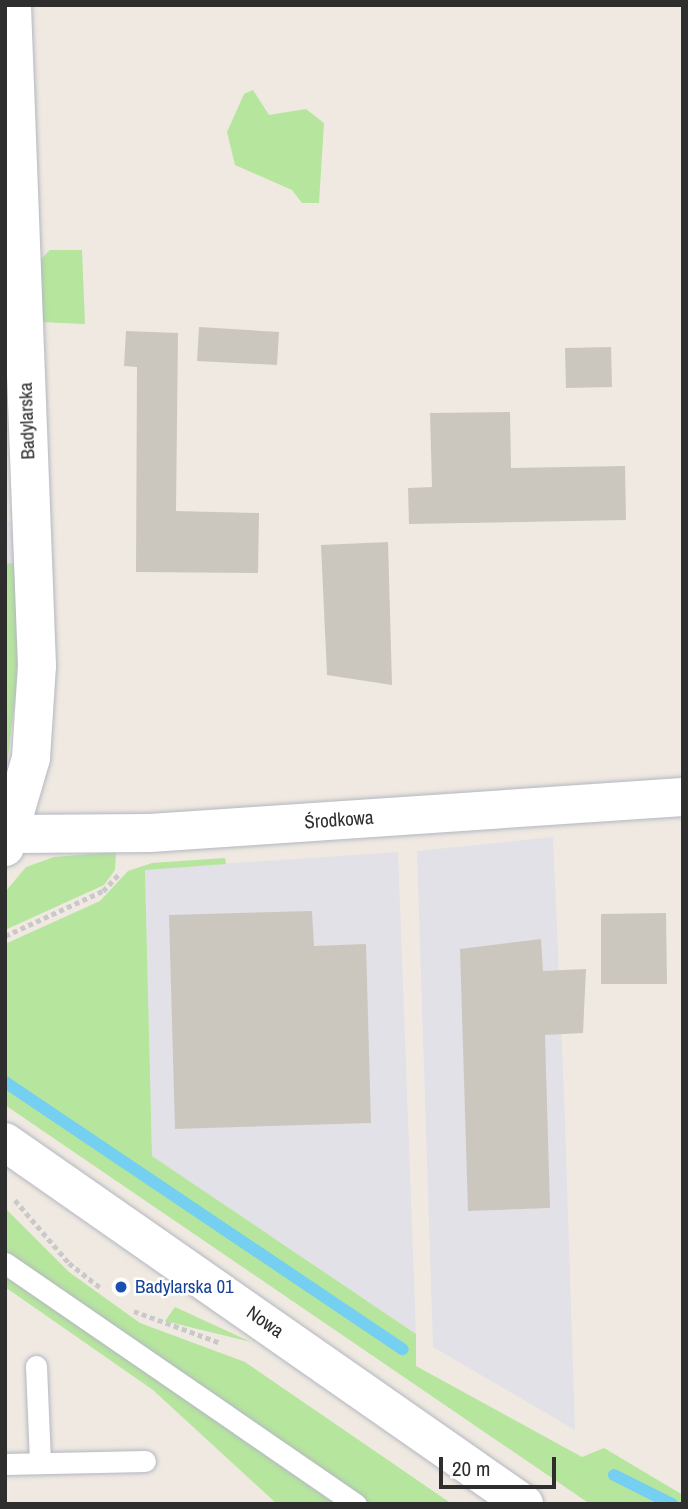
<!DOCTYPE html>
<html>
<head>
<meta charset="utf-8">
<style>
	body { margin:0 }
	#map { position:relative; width:688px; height:1509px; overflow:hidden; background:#efe9e1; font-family:"Archivo Narrow",sans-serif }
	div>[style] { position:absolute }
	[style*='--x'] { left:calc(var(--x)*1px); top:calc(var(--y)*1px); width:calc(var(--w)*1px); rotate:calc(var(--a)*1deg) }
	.industrial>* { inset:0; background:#e3e1e8 }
	.green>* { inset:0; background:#b6e59e }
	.stream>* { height:12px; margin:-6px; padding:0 6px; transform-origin:6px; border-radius:6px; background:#75cff0 }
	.building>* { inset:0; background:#cbc7bf }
	.path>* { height:4.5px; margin-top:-2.25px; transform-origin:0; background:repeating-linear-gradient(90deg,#c9c9c9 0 5px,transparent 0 8.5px) }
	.roads { filter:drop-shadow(0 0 2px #b4b7c1) drop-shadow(0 0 2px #b4b7c1) }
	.lane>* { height:21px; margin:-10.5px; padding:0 10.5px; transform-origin:10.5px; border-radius:10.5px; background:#fff }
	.street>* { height:38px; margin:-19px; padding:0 19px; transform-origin:19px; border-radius:19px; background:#fff }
	.secondary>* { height:38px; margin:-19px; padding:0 19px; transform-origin:19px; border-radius:19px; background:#fff }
	.dots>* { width:19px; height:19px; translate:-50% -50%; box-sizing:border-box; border:4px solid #fff; border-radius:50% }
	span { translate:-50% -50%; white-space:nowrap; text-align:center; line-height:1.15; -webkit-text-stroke:5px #fff; paint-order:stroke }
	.street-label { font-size:19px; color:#2e2e2e }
	.transit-label { font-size:19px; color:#164399 }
	.left { translate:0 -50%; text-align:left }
	.frame { position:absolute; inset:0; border:7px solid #2e2e2e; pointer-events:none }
	.scale { position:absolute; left:439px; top:1457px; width:117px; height:32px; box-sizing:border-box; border:4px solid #2e2e2e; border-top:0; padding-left:9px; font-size:21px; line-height:24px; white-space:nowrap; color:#2e2e2e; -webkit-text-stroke:5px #fff; paint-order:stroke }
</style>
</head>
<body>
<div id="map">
	<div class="industrial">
		<div style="clip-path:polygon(5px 521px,12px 521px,20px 655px,5px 665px)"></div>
		<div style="clip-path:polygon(553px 837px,564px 1093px,575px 1430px,433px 1347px,417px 851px)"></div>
		<div style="clip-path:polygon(398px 852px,416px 1334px,152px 1156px,145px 869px)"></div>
	</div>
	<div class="green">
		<div style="clip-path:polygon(253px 90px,269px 115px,306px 109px,324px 123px,319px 203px,302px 203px,292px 190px,235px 165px,227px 132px,244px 94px)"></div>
		<div style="clip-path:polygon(50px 250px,82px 250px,85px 324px,40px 322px,37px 263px)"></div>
		<div style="clip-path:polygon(15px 563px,20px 655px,5px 783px,5px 564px)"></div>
		<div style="clip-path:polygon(116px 852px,115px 870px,104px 885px,5px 930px,5px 892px,26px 867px,54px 857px)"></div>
		<div style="clip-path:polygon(225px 858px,226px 864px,145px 870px,152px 1156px,416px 1334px,416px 1366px,582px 1457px,604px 1448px,683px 1495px,683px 1504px,590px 1504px,5px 1105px,5px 944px,100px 901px,128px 871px,152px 863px)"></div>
		<div style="clip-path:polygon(5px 1208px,69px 1272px,140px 1323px,245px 1362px,452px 1504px,371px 1504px,5px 1251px)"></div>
		<div style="clip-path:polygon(5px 1276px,157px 1379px,335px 1504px,277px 1504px,153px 1390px,5px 1287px)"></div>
		<div style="clip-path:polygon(175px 1307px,251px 1342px,165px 1321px)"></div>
	</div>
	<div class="stream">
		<div style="--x:5;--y:1082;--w:479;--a:33.9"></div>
		<div style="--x:614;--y:1475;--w:65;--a:26.6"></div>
	</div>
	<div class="building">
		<div style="clip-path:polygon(199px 327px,279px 332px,277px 365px,197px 361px)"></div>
		<div style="clip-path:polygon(126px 331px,178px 333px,176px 511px,259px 513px,258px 573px,136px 572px,137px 367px,124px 366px)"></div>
		<div style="clip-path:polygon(611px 347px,612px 387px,566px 388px,565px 348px)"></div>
		<div style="clip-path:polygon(510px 412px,511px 468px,625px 466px,626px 520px,409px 524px,408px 488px,432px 487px,430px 413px)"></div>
		<div style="clip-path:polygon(388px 542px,392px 685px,327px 675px,321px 545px)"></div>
		<div style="clip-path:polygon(312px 911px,314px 946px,366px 944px,371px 1123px,175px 1129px,169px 915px)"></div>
		<div style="clip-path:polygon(666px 913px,667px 984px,601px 984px,601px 914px)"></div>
		<div style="clip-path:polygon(541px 939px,543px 971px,586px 969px,583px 1033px,545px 1035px,550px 1208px,468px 1211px,460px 949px)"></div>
	</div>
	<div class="path">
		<div style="--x:5;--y:936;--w:108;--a:-24.7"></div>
		<div style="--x:103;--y:891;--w:25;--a:-47"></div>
		<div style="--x:15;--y:1200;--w:83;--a:49.4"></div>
		<div style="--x:69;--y:1263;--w:41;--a:38"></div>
		<div style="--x:134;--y:1311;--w:93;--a:20.2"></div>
	</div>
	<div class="roads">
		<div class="lane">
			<div style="--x:5;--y:1263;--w:426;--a:34.5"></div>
			<div style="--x:36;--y:1366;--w:96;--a:87.6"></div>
			<div style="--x:5;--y:1464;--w:140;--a:-1.2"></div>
		</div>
		<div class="street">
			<div style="--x:11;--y:834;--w:139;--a:-0.4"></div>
			<div style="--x:150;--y:833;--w:534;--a:-3.86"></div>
			<div style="--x:5;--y:847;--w:93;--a:-73.7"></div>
			<div style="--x:31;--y:758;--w:92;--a:-86.3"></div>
			<div style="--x:37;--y:666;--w:661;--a:-92.17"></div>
		</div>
		<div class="secondary">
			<div style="--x:5;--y:1142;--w:633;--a:34.9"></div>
		</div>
	</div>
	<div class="dots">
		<div style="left:121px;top:1287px;background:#1a4fb4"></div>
	</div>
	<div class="street-label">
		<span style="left:27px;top:421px;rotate:-92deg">Badylarska</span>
		<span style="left:339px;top:820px;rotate:-4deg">Środkowa</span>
		<span style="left:265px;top:1322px;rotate:35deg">Nowa</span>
	</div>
	<div class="transit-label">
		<span class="left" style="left:135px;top:1287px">Badylarska 01</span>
	</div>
	<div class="frame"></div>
	<div class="scale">20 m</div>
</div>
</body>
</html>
